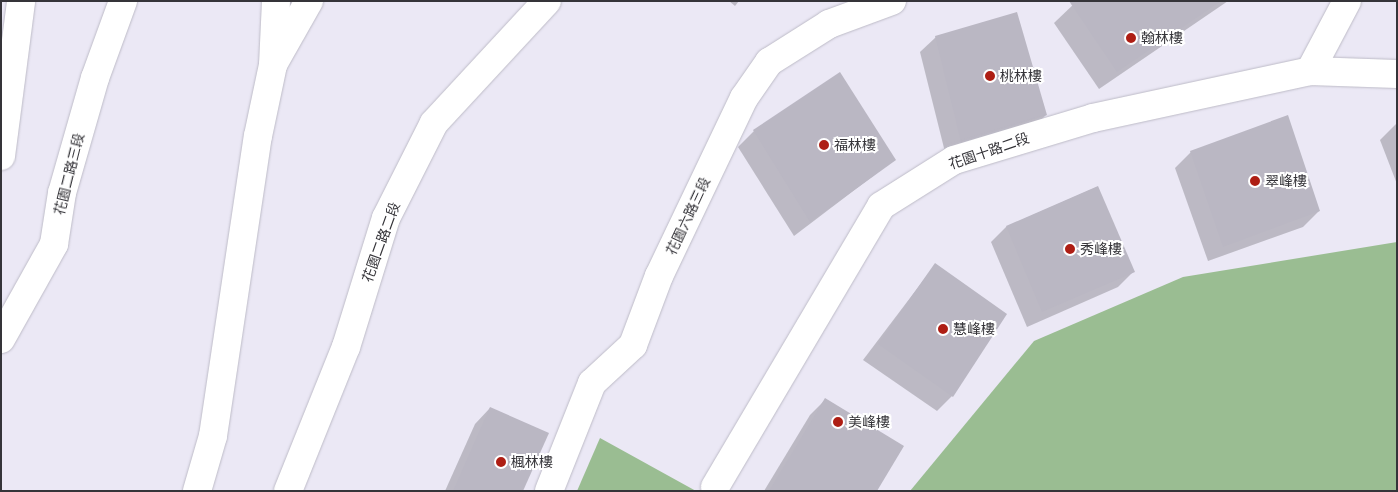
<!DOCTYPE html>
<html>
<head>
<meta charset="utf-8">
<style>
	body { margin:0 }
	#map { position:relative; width:1398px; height:492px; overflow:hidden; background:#ebe8f5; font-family:Manrope,"Noto Sans TC",sans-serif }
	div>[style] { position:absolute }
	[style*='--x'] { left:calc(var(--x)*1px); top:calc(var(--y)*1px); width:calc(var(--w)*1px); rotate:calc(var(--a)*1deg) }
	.forest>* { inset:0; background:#9abd92 }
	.shadow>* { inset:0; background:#0003 }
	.building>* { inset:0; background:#bab7c3 }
	.roads { filter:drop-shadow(0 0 1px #bdbbc7) drop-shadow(0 0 1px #bdbbc7) }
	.street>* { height:28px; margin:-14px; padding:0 14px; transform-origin:14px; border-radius:14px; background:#fff }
	.dots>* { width:14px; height:14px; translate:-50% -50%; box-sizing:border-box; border:2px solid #fff; border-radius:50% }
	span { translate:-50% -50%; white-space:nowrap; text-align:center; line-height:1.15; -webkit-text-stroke:4px #fff; paint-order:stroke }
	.poi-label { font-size:14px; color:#353439 }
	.left { translate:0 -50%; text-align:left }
	.street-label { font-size:14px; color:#353439 }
	.frame { position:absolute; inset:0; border:2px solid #353439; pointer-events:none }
</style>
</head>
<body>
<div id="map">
	<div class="forest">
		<div style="clip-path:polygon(1397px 242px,1397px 491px,910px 491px,1034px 341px,1183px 277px)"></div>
		<div style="clip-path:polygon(600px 438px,696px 491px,577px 491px)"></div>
	</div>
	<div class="shadow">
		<div style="clip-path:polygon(729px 1px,739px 1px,735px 6px)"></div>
		<div style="clip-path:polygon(1077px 1px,1228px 1px,1099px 89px,1054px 23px)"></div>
		<div style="clip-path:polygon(936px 37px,1046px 115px,1030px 131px,946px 156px,920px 52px)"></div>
		<div style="clip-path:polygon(1396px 124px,1397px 124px,1397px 184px,1380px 140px)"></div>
		<div style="clip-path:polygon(754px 131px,894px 160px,794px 236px,738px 147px)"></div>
		<div style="clip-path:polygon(1191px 152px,1319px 211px,1303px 227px,1208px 261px,1175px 168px)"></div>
		<div style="clip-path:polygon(1097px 187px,1133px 272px,1118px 287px,1027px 327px,991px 242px,1006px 227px)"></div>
		<div style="clip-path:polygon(935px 265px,952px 396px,937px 411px,863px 360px)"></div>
		<div style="clip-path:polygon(826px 399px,876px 491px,764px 491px,810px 415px)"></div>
		<div style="clip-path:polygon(490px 408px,522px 491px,445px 491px,475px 424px)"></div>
	</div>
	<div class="building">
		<div style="clip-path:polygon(1069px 1px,1221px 1px,1117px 72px)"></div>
		<div style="clip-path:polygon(1017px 12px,1047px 115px,961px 142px,935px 36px)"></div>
		<div style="clip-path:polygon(840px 72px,896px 160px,810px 222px,753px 130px)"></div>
		<div style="clip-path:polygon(1288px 115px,1320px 211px,1223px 247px,1190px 151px)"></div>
		<div style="clip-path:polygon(1098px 186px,1135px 272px,1042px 312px,1006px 226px)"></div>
		<div style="clip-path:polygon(935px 263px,1007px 314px,953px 397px,878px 344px)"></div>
		<div style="clip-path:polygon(825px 398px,904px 446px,877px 491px,769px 491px)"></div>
		<div style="clip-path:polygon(490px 407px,549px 433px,523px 491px,453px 491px)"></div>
	</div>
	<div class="roads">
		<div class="street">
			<div style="--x:275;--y:61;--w:69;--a:-60.5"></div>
			<div style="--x:1310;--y:71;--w:79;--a:-62.1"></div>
			<div style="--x:1;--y:156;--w:156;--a:-82.6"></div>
			<div style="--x:1;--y:339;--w:109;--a:-60.8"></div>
			<div style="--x:54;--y:244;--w:52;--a:-81.1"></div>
			<div style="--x:62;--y:193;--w:120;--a:-74"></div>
			<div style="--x:95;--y:78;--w:82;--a:-70"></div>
			<div style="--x:715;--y:487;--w:326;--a:-59.4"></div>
			<div style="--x:881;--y:206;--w:86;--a:-32.2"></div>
			<div style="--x:954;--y:160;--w:145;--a:-16.8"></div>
			<div style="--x:1093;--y:118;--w:222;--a:-12.2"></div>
			<div style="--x:1310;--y:71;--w:87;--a:2"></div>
			<div style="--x:197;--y:491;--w:57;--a:-73.8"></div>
			<div style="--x:213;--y:436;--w:303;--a:-81.5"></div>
			<div style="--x:258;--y:136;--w:73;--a:-78.1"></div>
			<div style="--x:273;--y:65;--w:64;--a:-87.3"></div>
			<div style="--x:288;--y:491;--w:155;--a:-68.1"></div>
			<div style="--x:346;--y:347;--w:135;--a:-72.8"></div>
			<div style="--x:386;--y:218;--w:106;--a:-63.2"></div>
			<div style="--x:434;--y:123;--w:166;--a:-47.2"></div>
			<div style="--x:549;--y:491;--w:116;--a:-68.3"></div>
			<div style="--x:592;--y:383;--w:56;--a:-42.8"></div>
			<div style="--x:633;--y:345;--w:74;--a:-69.4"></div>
			<div style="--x:659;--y:276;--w:197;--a:-64.5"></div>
			<div style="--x:744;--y:98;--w:44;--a:-55.2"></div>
			<div style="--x:769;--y:62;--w:71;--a:-32.3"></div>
			<div style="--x:829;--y:24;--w:67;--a:-20.1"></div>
		</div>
	</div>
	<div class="dots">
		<div style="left:1131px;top:38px;background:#ae1e14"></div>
		<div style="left:990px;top:76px;background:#ae1e14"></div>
		<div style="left:824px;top:145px;background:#ae1e14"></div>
		<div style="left:1255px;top:181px;background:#ae1e14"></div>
		<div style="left:1070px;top:249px;background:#ae1e14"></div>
		<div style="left:943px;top:329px;background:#ae1e14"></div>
		<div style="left:838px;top:422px;background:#ae1e14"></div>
		<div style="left:501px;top:462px;background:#ae1e14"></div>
	</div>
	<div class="poi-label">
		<span class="left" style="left:1141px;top:38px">翰林樓</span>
		<span class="left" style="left:1000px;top:76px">桃林樓</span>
		<span class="left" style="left:834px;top:145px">福林樓</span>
		<span class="left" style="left:1265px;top:181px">翠峰樓</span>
		<span class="left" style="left:1080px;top:249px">秀峰樓</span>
		<span class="left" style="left:953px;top:329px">慧峰樓</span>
		<span class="left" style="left:848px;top:422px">美峰樓</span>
		<span class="left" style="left:511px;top:462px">楓林樓</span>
	</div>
	<div class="street-label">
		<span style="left:989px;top:151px;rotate:-19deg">花園十路二段</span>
		<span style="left:69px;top:174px;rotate:-76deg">花園二路三段</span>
		<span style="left:688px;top:216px;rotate:-65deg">花園六路三段</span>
		<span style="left:381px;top:242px;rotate:-70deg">花園二路二段</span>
	</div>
	<div class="frame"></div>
</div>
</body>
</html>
